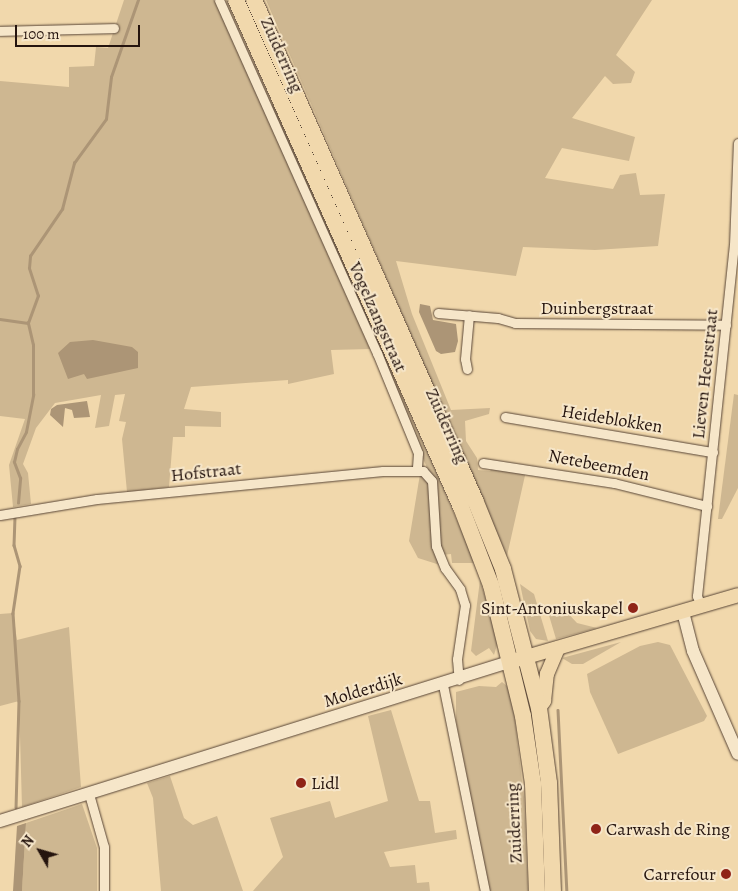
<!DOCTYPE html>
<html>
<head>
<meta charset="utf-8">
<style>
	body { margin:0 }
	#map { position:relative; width:738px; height:891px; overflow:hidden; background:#f1d8ac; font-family:Alegreya,serif }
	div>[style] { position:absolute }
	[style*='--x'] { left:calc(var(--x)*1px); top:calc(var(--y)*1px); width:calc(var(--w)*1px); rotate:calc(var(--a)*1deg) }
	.green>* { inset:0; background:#ceb791 }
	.water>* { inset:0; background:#ac9576 }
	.stream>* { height:2.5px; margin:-1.25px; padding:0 1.25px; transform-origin:1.25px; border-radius:1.25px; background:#ac9576 }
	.roads { filter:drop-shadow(0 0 1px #584536) drop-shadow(0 0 1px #584536) }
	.street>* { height:9px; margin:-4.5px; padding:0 4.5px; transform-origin:4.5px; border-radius:4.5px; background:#f6e6c9 }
	.secondary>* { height:12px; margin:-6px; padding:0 6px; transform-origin:6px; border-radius:6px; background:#f6e6c9 }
	.primary>* { height:14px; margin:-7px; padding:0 7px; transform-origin:7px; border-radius:7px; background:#f1d8ac }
	.highway>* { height:16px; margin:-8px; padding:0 8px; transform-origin:8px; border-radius:8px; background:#f1d8ac }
	.dots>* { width:14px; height:14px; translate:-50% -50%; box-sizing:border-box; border:2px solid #f6e6c9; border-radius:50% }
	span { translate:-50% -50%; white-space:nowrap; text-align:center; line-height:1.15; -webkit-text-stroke:4px #f6e6c9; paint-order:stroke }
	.street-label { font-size:18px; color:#25140e }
	.poi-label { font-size:18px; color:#25140e }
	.right { translate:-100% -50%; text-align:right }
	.left { translate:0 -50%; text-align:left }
	.north { position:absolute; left:15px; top:826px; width:50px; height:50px; -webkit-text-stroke:4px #f6e6c9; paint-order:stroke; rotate:308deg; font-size:14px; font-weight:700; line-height:20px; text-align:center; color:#25140e }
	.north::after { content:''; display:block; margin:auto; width:18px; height:22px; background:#25140e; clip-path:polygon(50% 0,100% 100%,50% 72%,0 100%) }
	.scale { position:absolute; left:15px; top:25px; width:125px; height:22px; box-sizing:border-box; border:2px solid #25140e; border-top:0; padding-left:6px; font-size:15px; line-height:18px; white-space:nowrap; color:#25140e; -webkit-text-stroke:4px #f6e6c9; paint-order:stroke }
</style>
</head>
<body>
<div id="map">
	<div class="green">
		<div style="clip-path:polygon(124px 0,215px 0,370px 349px,331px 350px,334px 374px,288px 384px,288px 380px,191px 387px,184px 409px,221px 412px,221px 427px,185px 426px,185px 437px,173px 437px,169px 487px,127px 492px,122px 439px,126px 422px,119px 421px,125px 394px,115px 395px,109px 426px,95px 428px,101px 395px,55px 403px,36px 428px,23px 464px,28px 473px,31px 504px,13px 507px,9px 465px,25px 419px,0 416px,0 81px,69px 87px,69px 67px,94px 66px,96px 47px,108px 48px)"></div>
		<div style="clip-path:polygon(266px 0,652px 0,616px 55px,635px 72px,631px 83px,613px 84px,605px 76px,572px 118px,635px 137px,629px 161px,562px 148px,545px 178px,613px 189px,620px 175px,636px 173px,640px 195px,665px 194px,658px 246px,595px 250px,523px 247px,516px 276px,396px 261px,412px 314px,451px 410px,490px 408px,489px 414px,465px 421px,466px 441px,477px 458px,478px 470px,490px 471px,493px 467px,526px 471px,507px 556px)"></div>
		<div style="clip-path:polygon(273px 104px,441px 483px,475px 563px,452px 563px,451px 554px,442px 555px,437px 531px,435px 478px,428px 470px,270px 106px)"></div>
		<div style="clip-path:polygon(734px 394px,738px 395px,738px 488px,722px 519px,718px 519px)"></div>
		<div style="clip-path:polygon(420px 474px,430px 485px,431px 533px,440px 565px,418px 558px,409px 541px)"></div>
		<div style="clip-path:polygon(480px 580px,496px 635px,497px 645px,494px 655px,489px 648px,476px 656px,471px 651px)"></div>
		<div style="clip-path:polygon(520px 584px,534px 594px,548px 641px,536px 639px,530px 631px)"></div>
		<div style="clip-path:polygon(560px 605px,577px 623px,597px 628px,556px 639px,548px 612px)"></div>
		<div style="clip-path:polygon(13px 613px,17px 640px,69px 627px,81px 787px,22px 807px,19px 701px,0 706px,0 614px)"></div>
		<div style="clip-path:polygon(621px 642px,583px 664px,572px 664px,562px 658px)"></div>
		<div style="clip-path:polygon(658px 642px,670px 645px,707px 716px,704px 721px,618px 754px,590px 692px,587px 674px,640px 646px)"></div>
		<div style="clip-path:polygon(502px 682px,508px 687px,514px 712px,524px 798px,528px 891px,489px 891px,456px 721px,456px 692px,479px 686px,496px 687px)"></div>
		<div style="clip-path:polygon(391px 710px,419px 801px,430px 801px,435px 833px,456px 830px,457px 839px,384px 852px,390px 867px,415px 865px,417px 883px,429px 882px,430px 891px,253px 891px,283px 857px,270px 818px,330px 801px,335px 818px,388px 801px,368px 716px)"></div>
		<div style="clip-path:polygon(170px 776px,184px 818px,193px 825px,217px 816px,243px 891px,161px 891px,153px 798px,147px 783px)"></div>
		<div style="clip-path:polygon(82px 804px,97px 848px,97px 891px,22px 891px,26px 823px)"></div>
	</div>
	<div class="water">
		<div style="clip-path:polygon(420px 304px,430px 306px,433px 320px,456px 324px,458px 341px,455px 352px,441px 354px,436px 351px,419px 312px)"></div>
		<div style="clip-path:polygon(93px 340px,132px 347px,138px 352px,138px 368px,87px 379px,84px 374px,68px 379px,58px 353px,70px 342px)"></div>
		<div style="clip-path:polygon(87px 401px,90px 417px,74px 418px,72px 410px,65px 408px,63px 427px,50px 415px,51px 409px,57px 405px)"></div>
		<div style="clip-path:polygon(26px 823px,22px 891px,13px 891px,17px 826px)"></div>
	</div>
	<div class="stream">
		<div style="--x:0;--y:319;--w:28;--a:8"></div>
		<div style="--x:28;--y:323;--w:29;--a:-70"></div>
		<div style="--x:38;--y:296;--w:29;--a:-108"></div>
		<div style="--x:29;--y:268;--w:12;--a:-85"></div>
		<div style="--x:30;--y:256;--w:57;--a:-55.8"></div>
		<div style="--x:62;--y:209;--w:48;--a:-75.4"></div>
		<div style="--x:74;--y:163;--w:54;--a:-54"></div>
		<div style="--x:106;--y:119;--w:42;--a:-83.2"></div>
		<div style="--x:111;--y:77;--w:82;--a:-70.7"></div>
		<div style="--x:18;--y:503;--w:25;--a:-85"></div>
		<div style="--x:20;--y:478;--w:17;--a:-111"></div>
		<div style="--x:14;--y:462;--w:13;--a:-77"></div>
		<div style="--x:17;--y:449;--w:19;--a:-62"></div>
		<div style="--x:26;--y:432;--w:38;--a:-79"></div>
		<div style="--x:33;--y:395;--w:50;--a:-90"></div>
		<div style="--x:33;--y:345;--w:23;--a:-103"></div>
		<div style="--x:15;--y:517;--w:28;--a:92"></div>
		<div style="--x:14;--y:545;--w:22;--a:74"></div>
		<div style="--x:20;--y:566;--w:48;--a:98.5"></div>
		<div style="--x:13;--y:613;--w:88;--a:86.1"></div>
		<div style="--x:19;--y:701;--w:106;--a:91.6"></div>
		<div style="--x:558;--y:710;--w:181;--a:87.2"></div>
	</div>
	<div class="roads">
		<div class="street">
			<div style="--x:219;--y:0;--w:387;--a:65.9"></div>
			<div style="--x:377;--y:353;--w:108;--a:67.7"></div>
			<div style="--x:418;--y:453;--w:16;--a:94"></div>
			<div style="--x:0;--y:31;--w:114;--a:-1.5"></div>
			<div style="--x:438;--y:313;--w:60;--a:4.8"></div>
			<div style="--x:498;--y:318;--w:18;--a:16"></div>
			<div style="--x:515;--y:323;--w:211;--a:0.5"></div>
			<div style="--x:467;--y:369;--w:10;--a:-101"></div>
			<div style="--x:465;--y:359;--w:44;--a:-84.8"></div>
			<div style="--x:505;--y:417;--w:211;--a:9.6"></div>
			<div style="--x:483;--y:463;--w:133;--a:8.7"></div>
			<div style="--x:614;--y:483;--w:96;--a:13.9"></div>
			<div style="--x:0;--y:515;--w:98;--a:-9.4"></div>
			<div style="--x:97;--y:499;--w:287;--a:-5.6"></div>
			<div style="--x:383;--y:471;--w:40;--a:0"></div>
			<div style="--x:423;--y:471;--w:13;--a:48"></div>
			<div style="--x:432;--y:481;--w:65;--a:86.5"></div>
			<div style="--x:436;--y:546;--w:24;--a:68"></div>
			<div style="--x:445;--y:568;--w:26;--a:54"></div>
			<div style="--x:460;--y:589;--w:17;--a:73"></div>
			<div style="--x:465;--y:605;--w:55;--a:98.4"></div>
			<div style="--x:457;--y:659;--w:21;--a:85"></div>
			<div style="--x:701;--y:606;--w:11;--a:-112"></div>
			<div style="--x:697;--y:596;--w:353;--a:-84"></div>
			<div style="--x:734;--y:245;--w:102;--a:-87.8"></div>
			<div style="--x:443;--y:685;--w:210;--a:78.5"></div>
			<div style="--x:89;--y:794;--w:55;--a:74.2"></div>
			<div style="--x:104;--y:847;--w:44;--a:90"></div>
		</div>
		<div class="secondary">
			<div style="--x:683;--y:612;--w:40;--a:75.6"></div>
			<div style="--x:693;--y:651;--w:112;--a:66.4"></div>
			<div style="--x:0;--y:821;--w:536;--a:-17.35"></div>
		</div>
		<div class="primary">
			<div style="--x:516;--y:660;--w:231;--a:-16.3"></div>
			<div style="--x:539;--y:708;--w:9;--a:-54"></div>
			<div style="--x:544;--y:701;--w:27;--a:-84"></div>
			<div style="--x:547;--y:674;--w:28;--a:-67"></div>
		</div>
		<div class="highway">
			<div style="--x:236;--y:0;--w:555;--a:66.07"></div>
			<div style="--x:461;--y:507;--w:84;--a:69"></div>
			<div style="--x:491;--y:585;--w:135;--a:76.3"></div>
			<div style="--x:523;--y:716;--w:69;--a:81.6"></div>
			<div style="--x:533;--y:784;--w:107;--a:87.9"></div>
			<div style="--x:254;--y:0;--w:547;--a:66.15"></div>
			<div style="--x:475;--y:500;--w:74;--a:67.9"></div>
			<div style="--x:503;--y:569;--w:144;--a:75.5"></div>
			<div style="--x:539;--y:708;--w:76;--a:82.4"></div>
			<div style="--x:549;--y:783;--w:108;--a:87.9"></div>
		</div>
	</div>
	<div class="dots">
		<div style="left:633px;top:608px;background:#8f2418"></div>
		<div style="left:301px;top:783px;background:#8f2418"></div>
		<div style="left:596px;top:829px;background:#8f2418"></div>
		<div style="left:726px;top:874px;background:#8f2418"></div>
	</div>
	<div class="street-label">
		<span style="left:282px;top:55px;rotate:66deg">Zuiderring</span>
		<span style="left:597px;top:308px">Duinbergstraat</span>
		<span style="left:378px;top:317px;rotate:66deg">Vogelzangstraat</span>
		<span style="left:705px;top:374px;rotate:-84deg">Lieven Heerstraat</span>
		<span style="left:612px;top:419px;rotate:9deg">Heideblokken</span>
		<span style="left:447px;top:426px;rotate:66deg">Zuiderring</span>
		<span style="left:599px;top:465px;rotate:11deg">Netebeemden</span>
		<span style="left:206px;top:472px;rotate:-6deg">Hofstraat</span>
		<span style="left:363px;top:690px;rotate:-17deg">Molderdijk</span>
		<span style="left:514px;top:823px;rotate:-93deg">Zuiderring</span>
	</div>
	<div class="poi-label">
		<span class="right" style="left:623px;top:608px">Sint-Antoniuskapel</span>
		<span class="left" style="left:311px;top:783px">Lidl</span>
		<span class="left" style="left:606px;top:829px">Carwash de Ring</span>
		<span class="right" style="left:716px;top:874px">Carrefour</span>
	</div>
	<div class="north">N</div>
	<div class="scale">100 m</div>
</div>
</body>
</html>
